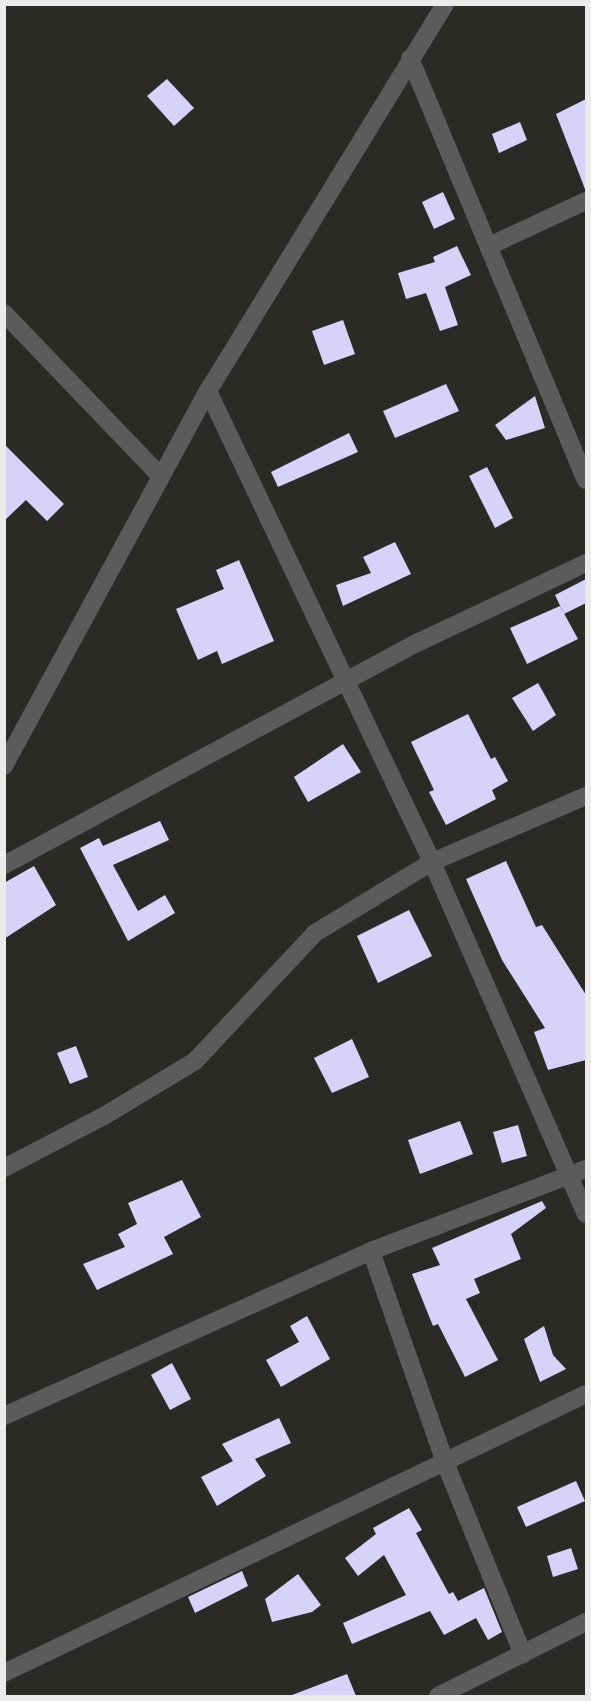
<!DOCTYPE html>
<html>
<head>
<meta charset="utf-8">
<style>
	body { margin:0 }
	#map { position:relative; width:591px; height:1701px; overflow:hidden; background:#2b2a27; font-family:"Sofia Sans Condensed",sans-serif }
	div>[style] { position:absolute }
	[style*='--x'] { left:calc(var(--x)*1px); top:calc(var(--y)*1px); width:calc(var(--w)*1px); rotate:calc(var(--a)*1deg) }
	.building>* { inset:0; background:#d6d2f8 }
	.minor>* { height:18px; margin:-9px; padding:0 9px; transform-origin:9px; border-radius:9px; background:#5c5a5a }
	span { translate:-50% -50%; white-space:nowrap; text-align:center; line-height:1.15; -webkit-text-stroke:6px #131211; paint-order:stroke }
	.frame { position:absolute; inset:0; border:6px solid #ecebe9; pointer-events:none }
</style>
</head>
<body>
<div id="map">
	<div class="building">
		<div style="clip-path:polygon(167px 79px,194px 108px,174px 126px,147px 96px)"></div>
		<div style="clip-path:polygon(586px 99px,586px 189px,585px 189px,556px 114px)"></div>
		<div style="clip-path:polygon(520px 122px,527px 140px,499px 153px,492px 134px)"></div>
		<div style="clip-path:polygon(443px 192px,455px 219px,434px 229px,422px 202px)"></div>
		<div style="clip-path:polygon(457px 246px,471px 275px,445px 287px,458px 325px,440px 331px,426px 293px,406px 299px,398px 273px,435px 262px,433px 257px)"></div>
		<div style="clip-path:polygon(343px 320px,355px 354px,324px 365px,312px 331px)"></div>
		<div style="clip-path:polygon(446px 384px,459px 411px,395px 438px,383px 411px)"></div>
		<div style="clip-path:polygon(535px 396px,545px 428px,506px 440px,495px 425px)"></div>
		<div style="clip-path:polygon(349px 433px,358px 452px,278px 487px,271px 472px)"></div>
		<div style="clip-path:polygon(4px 444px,64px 504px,47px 521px,26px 500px,4px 521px)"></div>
		<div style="clip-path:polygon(487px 467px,513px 518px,495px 528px,469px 476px)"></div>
		<div style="clip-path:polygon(395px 542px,411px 574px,343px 606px,336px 585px,371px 573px,363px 557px)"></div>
		<div style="clip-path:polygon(239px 560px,274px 641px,222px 664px,217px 651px,198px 660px,176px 609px,224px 589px,216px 570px)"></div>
		<div style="clip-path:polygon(586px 579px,586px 603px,564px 614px,555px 595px)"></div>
		<div style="clip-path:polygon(560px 606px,578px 639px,527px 664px,510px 628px)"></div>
		<div style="clip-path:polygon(538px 683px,556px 715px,533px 731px,512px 698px)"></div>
		<div style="clip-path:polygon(468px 714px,491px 759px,495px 757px,508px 781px,492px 790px,496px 799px,446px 825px,429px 792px,434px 790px,411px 742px)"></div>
		<div style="clip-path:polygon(343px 744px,361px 772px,308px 802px,294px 777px)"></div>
		<div style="clip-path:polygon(160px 821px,169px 840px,113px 865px,138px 911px,165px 895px,175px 913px,128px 941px,80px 848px,99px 838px,103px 846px)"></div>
		<div style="clip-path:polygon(506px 861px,536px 927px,542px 925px,586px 995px,586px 1060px,548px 1070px,534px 1032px,545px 1028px,502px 960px,466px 879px)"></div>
		<div style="clip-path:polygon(34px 866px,56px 905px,4px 939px,4px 883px)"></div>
		<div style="clip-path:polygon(409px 910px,432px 956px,378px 983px,357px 936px)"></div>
		<div style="clip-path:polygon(352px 1039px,369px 1077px,332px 1093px,314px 1058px)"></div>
		<div style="clip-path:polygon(76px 1046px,88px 1077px,70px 1084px,57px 1053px)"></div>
		<div style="clip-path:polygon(460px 1121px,473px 1154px,420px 1174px,408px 1140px)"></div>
		<div style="clip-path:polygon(518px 1125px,527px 1156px,502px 1163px,493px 1132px)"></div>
		<div style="clip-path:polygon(182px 1180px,201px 1217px,164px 1237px,173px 1254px,97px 1290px,83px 1264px,125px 1247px,118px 1234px,137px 1224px,128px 1203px)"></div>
		<div style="clip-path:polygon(542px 1201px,546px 1208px,511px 1234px,521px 1259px,474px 1279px,480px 1293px,466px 1299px,498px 1360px,465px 1377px,438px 1324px,433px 1326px,412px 1274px,440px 1265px,432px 1248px)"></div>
		<div style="clip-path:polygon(307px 1316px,330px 1359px,281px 1387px,266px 1360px,299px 1342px,290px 1326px)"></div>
		<div style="clip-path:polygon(544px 1326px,553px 1355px,566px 1369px,540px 1382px,524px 1339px)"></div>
		<div style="clip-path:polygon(172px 1363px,191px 1399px,170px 1410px,151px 1375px)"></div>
		<div style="clip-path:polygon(279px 1418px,291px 1443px,255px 1459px,266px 1476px,217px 1506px,201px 1477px,233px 1461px,222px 1444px)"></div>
		<div style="clip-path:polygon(576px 1481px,585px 1501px,526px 1527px,517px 1507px)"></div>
		<div style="clip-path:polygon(409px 1508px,422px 1530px,416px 1533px,449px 1594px,453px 1592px,458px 1601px,484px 1588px,502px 1632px,488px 1640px,476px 1618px,444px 1635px,430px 1611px,352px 1644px,343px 1623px,406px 1595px,384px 1555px,358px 1576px,345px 1558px,376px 1534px,373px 1528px)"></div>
		<div style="clip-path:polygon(571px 1548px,578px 1569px,553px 1577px,547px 1556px)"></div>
		<div style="clip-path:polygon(242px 1571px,248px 1586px,195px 1613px,188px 1597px)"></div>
		<div style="clip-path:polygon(298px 1574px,321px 1605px,312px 1612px,272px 1622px,265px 1599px)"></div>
		<div style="clip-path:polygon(347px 1674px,356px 1696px,293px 1696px,292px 1695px)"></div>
	</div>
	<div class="minor">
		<div style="--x:410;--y:58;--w:457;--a:67.4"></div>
		<div style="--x:489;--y:246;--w:107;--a:-24.9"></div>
		<div style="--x:4;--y:313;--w:227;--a:46.2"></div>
		<div style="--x:208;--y:391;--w:522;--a:64.56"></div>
		<div style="--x:432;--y:862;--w:384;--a:66.4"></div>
		<div style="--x:4;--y:766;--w:427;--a:-61.5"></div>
		<div style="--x:208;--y:391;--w:454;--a:-58.5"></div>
		<div style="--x:4;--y:865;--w:471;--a:-28.3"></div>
		<div style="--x:419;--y:642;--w:185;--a:-25.3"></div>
		<div style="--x:4;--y:1168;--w:113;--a:-27.5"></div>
		<div style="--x:104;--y:1116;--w:106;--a:-31.1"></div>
		<div style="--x:195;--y:1061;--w:175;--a:-46.8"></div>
		<div style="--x:315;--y:933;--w:137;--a:-31.3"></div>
		<div style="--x:432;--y:862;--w:168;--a:-23.2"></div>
		<div style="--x:371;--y:1251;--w:221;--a:70.7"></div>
		<div style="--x:444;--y:1460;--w:210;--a:67.9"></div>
		<div style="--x:4;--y:1416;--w:402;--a:-24.2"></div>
		<div style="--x:371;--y:1251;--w:230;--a:-20.9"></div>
		<div style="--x:4;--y:1673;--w:645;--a:-25.61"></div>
		<div style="--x:438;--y:1696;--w:165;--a:-26.6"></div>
	</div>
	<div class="frame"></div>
</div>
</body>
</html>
